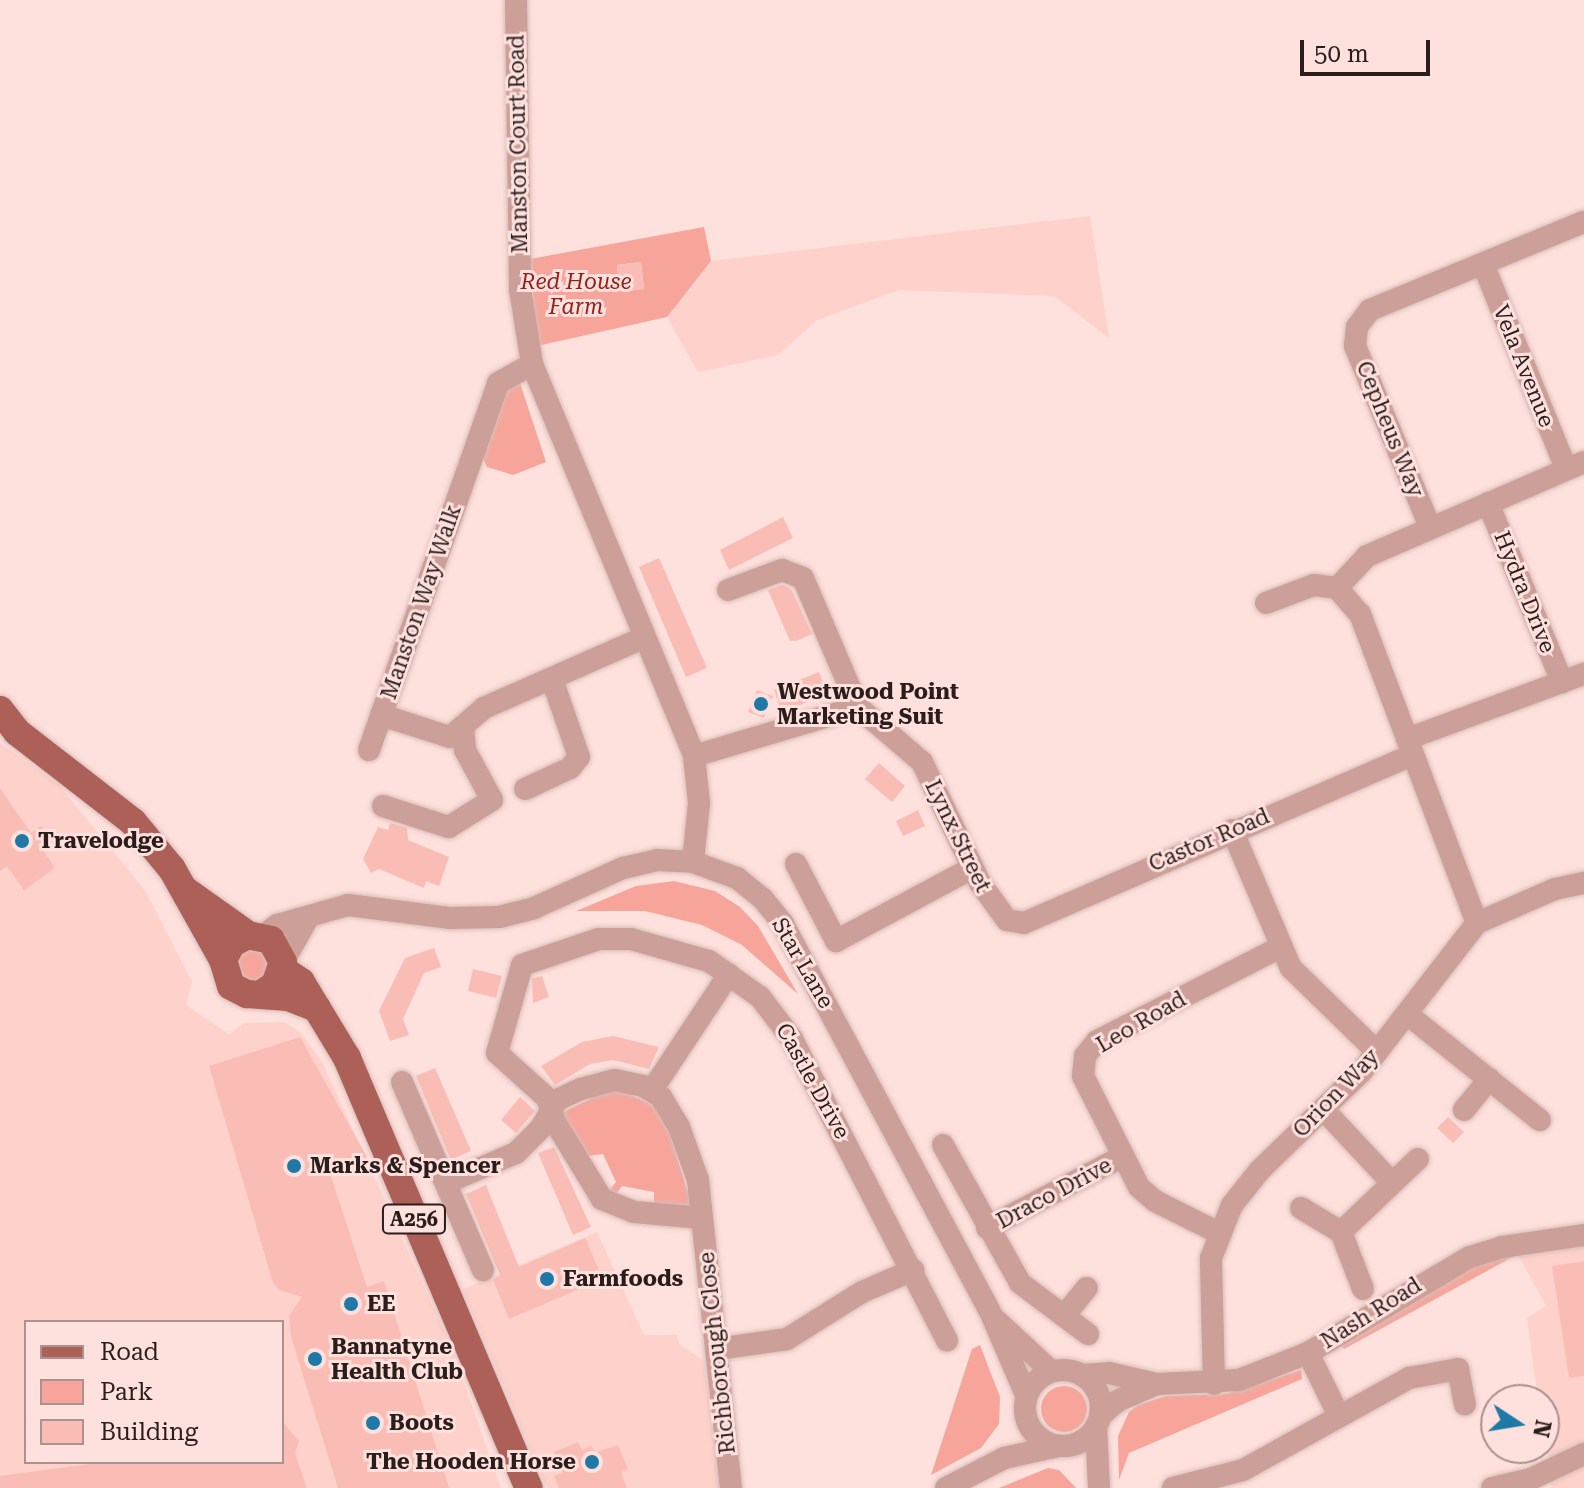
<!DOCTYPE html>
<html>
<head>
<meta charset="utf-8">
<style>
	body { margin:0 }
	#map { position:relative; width:1584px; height:1488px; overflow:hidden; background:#fee0dc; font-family:"Roboto Serif",serif }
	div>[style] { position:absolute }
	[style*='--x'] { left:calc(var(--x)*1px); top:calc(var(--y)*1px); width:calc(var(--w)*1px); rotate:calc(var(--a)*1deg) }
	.built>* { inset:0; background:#fed1cb }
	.green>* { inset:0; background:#f7a59a }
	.round { border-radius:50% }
	.building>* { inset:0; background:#fabdb5 }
	.roads { filter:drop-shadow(0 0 2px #d8bdb9) drop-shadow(0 0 2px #d8bdb9) }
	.minor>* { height:22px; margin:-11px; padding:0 11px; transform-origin:11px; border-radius:11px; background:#cc9f99 }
	.minor>.ring { margin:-11px; padding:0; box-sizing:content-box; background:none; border:22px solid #cc9f99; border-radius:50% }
	.major>* { height:28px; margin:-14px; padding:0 14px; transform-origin:14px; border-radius:14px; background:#ad6058 }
	.dots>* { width:22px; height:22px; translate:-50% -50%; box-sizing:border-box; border:4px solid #fee0dc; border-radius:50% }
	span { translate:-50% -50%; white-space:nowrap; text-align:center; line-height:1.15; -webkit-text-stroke:6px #fee0dc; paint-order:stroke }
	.shield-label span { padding:2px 6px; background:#fee0dc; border:2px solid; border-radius:6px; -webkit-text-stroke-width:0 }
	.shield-label { font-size:20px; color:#2a1d1c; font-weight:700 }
	.street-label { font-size:22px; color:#2a1d1c }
	.park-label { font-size:22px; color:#93221f; font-style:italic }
	.poi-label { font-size:22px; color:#2a1d1c; font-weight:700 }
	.left { translate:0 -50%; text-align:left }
	.right { translate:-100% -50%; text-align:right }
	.legend { position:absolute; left:24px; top:1320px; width:260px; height:144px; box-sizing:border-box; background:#fee0dc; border:2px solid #a9928f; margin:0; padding:10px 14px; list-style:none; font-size:24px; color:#2a1d1c }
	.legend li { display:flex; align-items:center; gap:16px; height:40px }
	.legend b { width:40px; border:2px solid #a9928f }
	.north { position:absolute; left:1480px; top:1384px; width:80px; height:80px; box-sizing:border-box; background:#fee0dc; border:2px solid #a9928f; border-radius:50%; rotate:102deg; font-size:22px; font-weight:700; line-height:32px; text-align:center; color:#2a1d1c }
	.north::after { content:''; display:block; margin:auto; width:28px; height:36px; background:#1f79a7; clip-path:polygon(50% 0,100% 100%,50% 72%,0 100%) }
	.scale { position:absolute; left:1300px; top:40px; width:130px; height:36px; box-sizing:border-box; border:4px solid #2a1d1c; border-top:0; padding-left:10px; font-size:24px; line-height:28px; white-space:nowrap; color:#2a1d1c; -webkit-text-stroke:6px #fee0dc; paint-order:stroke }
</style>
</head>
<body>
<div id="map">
	<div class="built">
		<div style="clip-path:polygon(1090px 216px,1109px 338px,1054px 296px,899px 290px,817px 320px,778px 355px,698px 372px,667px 317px,711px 261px)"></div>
		<div style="clip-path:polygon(evenodd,0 743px,58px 784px,146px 892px,192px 982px,186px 1005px,229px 1034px,244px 1023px,284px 1022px,302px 1034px,322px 1062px,450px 1344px,501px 1488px,0 1488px,0 743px,26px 1322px,282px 1322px,282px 1462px,26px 1462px,26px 1322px)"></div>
		<div style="clip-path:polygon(597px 1232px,644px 1335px,677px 1335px,679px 1344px,704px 1361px,720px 1488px,547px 1488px,463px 1289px)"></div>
		<div style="clip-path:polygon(1584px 1245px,1584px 1488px,1551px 1488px,1544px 1400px,1538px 1400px,1527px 1318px,1546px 1306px,1518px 1254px)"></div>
	</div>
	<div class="green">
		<div style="clip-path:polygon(evenodd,704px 227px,711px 261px,667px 317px,537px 346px,530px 259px,704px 227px,641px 262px,644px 289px,620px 292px,617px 265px,641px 262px)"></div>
		<div style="clip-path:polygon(519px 380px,546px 462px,513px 475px,487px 467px,480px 453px,502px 391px)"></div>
		<div style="clip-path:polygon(674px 881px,715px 891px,740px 907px,758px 926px,798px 994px,742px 945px,702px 925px,645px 911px,576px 911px,636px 886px)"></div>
		<div style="clip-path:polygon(245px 944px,271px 957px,264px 980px,244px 983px,231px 960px)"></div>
		<div style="clip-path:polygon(615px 1087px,662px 1110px,693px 1208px,654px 1205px,654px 1192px,622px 1186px,615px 1196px,608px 1192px,616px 1182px,603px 1154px,588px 1156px,561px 1113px)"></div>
		<div style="clip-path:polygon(1518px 1254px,1344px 1349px,1339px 1342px,1479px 1260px)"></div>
		<div style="clip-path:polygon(980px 1345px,1000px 1397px,999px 1424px,981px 1448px,931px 1475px,972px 1349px)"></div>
		<div style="clip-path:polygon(1301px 1370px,1302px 1379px,1129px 1453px,1119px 1480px,1118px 1436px,1129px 1412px,1138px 1405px,1166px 1396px,1226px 1394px)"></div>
		<div class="round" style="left:1041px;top:1386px;width:46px;height:46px"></div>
		<div style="clip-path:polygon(1048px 1468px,1059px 1470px,1076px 1488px,999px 1488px)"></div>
	</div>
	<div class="building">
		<div style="clip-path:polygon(641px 262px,644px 289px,620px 292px,617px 265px)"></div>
		<div style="clip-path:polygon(783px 517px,793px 538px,729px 570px,720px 550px)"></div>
		<div style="clip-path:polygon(659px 558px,707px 668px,686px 677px,639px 567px)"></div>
		<div style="clip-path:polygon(782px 585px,791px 589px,812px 634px,796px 641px,790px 641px,768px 590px)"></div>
		<div style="clip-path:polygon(819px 672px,828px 693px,782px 713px,774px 690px)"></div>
		<div style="clip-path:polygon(757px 690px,773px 696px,764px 718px,748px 712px)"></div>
		<div style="clip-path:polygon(879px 763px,905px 786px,892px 802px,865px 779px)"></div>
		<div style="clip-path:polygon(0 788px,31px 833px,41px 826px,49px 837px,39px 844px,55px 868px,24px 890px,7px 866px,0 871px)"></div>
		<div style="clip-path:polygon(918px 810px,925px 826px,903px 836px,896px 821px)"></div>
		<div style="clip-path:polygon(390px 823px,407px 828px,408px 840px,449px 857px,439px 886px,426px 881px,424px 888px,379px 869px,371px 873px,363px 859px,378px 827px,388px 830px)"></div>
		<div style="clip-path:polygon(434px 948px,441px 967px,424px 973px,403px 1019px,409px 1035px,390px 1041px,379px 1011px,405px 958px)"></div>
		<div style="clip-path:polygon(473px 969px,502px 976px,496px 998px,468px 991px)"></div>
		<div style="clip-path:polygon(542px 976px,549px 997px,533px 1003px,532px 979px)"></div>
		<div style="clip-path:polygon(613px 1036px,659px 1047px,649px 1069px,613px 1060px,590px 1064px,555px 1085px,541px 1066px,582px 1042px)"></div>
		<div style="clip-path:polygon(300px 1037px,367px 1157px,331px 1176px,367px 1287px,384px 1281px,449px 1488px,338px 1488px,291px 1337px,289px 1316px,302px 1297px,279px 1290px,273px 1283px,209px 1066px)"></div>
		<div style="clip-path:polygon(435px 1068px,471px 1151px,451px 1160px,416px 1076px)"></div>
		<div style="clip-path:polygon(520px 1097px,535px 1111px,516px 1133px,501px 1120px)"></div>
		<div style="clip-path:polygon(1448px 1117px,1464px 1132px,1453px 1143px,1437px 1128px)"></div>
		<div style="clip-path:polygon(554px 1147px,591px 1227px,573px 1235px,538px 1153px)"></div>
		<div style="clip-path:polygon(486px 1185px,519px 1267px,585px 1238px,603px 1279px,509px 1319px,493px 1280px,500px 1275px,466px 1194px)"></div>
		<div style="clip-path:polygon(1584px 1261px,1584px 1376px,1569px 1378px,1552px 1266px)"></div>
		<div style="clip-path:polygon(282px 1421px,299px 1441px,295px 1453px,307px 1488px,0 1488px,0 1476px,103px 1462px,282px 1462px)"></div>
		<div style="clip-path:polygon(578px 1442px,582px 1450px,591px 1446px,596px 1452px,618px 1445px,628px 1469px,621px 1472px,627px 1488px,559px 1488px,554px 1476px,562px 1473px,554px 1452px)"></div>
	</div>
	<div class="roads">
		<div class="minor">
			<div style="--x:516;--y:0;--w:289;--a:89.2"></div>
			<div style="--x:520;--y:289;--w:76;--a:80.9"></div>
			<div style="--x:532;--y:364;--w:424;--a:67.5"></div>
			<div style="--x:694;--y:756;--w:47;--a:83.9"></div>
			<div style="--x:699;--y:803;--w:59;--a:95.8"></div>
			<div style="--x:1483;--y:264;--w:220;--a:67.9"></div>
			<div style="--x:1488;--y:503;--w:194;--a:67.5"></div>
			<div style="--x:1430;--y:527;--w:196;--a:-112.5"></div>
			<div style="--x:1355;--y:346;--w:19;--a:-84"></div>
			<div style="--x:1357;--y:327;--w:21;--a:-53"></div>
			<div style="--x:1370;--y:310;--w:231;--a:-22.4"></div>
			<div style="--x:1337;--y:588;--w:44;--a:-46.8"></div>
			<div style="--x:1367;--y:556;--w:236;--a:-23.4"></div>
			<div style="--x:728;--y:590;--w:58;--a:-20.3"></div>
			<div style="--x:782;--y:570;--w:22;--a:21"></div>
			<div style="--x:803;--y:578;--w:140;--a:66.9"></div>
			<div style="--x:858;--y:707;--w:84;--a:40.7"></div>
			<div style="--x:922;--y:762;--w:134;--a:64.4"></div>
			<div style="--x:980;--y:883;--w:46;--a:53.9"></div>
			<div style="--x:1007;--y:920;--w:17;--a:10"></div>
			<div style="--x:1024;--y:923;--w:423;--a:-23.4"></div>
			<div style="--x:1266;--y:603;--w:51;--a:-20.6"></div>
			<div style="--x:1314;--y:585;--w:23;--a:7"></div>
			<div style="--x:1337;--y:588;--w:35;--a:49"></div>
			<div style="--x:1360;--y:614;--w:330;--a:69.3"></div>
			<div style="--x:381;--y:715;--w:72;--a:17.7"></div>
			<div style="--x:450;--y:737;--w:45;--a:-40.5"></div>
			<div style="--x:484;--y:708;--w:174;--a:-23.8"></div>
			<div style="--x:1407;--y:739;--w:189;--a:-20.2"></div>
			<div style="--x:369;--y:750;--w:389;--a:-70.6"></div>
			<div style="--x:498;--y:383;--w:39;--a:-29"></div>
			<div style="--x:694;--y:756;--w:171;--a:-16.6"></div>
			<div style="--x:525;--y:789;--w:50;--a:-25"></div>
			<div style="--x:570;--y:768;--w:14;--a:-51"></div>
			<div style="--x:579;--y:757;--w:83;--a:-109.1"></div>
			<div style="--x:383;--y:806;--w:69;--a:17.7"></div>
			<div style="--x:449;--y:827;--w:51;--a:-32.1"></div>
			<div style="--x:492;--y:800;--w:57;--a:-118.4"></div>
			<div style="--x:465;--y:750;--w:22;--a:-95"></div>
			<div style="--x:1232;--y:830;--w:150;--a:66.9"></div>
			<div style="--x:1291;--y:968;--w:120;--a:44.3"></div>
			<div style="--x:796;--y:864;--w:87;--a:62.5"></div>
			<div style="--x:836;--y:941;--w:154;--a:-28.2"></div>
			<div style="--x:263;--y:936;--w:18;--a:-38"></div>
			<div style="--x:277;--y:925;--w:74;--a:-15.7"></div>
			<div style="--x:348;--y:905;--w:102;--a:7.3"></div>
			<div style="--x:449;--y:918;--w:50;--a:-1.1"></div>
			<div style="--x:499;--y:917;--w:36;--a:-14"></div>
			<div style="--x:534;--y:908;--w:98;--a:-24.2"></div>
			<div style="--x:623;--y:868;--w:35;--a:-13"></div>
			<div style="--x:657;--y:860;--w:36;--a:3"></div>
			<div style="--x:693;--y:862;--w:47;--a:20"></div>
			<div style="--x:737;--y:878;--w:33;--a:39"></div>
			<div style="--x:763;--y:899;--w:32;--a:51"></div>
			<div style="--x:783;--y:924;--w:444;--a:61.9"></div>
			<div style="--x:992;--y:1316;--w:86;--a:66.7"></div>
			<div style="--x:283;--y:962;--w:51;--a:-60.4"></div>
			<div style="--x:1407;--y:1014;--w:170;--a:38.6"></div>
			<div style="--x:402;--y:1082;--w:205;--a:66.7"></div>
			<div style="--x:652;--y:1090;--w:139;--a:-56.4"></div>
			<div style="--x:1323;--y:1109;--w:101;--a:47"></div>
			<div style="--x:1464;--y:1110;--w:40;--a:-51"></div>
			<div style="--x:943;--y:1145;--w:158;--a:60.8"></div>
			<div style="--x:1020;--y:1283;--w:85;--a:36.9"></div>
			<div style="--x:448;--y:1182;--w:74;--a:-23.1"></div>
			<div style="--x:516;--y:1153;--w:35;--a:-45"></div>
			<div style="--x:541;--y:1128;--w:32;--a:-60"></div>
			<div style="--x:557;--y:1100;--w:26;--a:-25"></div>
			<div style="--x:581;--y:1089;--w:35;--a:-15"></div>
			<div style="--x:615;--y:1080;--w:29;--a:12"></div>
			<div style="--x:643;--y:1086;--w:21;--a:31"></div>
			<div style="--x:661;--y:1097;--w:35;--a:59"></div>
			<div style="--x:679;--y:1127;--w:56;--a:70.3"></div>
			<div style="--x:698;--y:1180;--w:310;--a:83.9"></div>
			<div style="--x:1301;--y:1208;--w:47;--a:31"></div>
			<div style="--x:1341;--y:1232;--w:61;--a:68.9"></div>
			<div style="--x:702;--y:1218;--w:68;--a:-175"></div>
			<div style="--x:634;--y:1212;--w:35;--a:-158"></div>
			<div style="--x:602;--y:1199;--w:90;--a:-121.4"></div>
			<div style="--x:555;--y:1122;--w:25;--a:-108"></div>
			<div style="--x:547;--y:1098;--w:67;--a:-138"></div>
			<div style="--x:497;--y:1053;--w:91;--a:-74.1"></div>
			<div style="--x:522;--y:965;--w:81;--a:-18.7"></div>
			<div style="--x:599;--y:939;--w:32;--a:0"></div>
			<div style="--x:631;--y:939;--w:81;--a:15.8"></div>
			<div style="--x:709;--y:961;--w:62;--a:35.2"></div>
			<div style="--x:760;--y:997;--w:53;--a:52.7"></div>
			<div style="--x:792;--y:1039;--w:339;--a:62.8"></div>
			<div style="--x:987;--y:1228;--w:152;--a:-27.9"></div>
			<div style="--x:1217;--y:1232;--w:69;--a:-153.4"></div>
			<div style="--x:1155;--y:1201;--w:21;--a:-139"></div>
			<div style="--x:1139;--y:1187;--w:124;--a:-116.8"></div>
			<div style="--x:1083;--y:1076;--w:20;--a:-84"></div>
			<div style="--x:1085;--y:1056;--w:19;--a:-51"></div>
			<div style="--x:1097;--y:1041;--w:204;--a:-27.1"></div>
			<div style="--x:1341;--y:1232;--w:106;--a:-43.5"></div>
			<div style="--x:1064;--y:1316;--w:36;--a:-51"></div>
			<div style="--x:998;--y:1322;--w:72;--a:42.8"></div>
			<div style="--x:717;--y:1349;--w:71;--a:-8.1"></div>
			<div style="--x:787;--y:1339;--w:89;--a:-32.1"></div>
			<div style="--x:862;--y:1292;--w:56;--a:-23.3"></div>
			<div style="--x:1308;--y:1353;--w:70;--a:63.8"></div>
			<div class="ring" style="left:1025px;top:1370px;width:54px;height:54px"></div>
			<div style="--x:1082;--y:1375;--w:27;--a:-4"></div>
			<div style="--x:1109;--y:1373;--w:49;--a:12.9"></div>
			<div style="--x:1157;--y:1384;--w:82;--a:-2.8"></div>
			<div style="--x:1239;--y:1380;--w:74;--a:-21.4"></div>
			<div style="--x:1308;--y:1353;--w:188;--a:-30.7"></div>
			<div style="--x:1470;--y:1257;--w:34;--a:-17"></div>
			<div style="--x:1502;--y:1247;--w:83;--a:-8.3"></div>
			<div style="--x:1214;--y:1384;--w:126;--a:-91.4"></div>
			<div style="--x:1211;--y:1258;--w:57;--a:-68.4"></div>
			<div style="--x:1232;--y:1205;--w:45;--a:-51.3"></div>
			<div style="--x:1260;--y:1170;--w:142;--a:-44.1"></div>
			<div style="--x:1362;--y:1071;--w:187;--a:-52.2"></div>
			<div style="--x:1477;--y:923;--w:85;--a:-23.6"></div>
			<div style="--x:1555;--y:889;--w:30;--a:-12"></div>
			<div style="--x:1100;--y:1416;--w:23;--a:-41"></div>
			<div style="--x:1117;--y:1401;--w:43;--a:-23"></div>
			<div style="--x:1096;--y:1426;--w:62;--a:87.2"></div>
			<div style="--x:946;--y:1488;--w:65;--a:-27.3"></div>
			<div style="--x:1004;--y:1458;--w:56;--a:-12.3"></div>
			<div style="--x:1173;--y:1488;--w:72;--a:-14.4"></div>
			<div style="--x:1243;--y:1470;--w:190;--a:-29"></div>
			<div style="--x:1409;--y:1378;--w:50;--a:-10.4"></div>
			<div style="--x:1458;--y:1369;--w:36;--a:79"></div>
			<div style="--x:1492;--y:1488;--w:40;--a:-13"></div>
			<div style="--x:1531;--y:1479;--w:59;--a:-25.3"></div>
		</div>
		<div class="major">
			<div style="--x:0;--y:710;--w:28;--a:52"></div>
			<div style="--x:17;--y:732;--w:147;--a:37.8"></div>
			<div style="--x:133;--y:822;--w:61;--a:50.3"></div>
			<div style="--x:172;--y:869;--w:104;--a:60.7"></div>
			<div style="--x:186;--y:891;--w:76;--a:35.4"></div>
			<div style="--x:282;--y:969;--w:23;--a:34"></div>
			<div style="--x:301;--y:982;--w:89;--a:58.8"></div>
			<div style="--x:347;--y:1058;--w:467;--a:67.1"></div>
			<div style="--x:261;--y:994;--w:17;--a:-33"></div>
			<div style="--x:275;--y:985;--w:24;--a:-71"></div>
			<div style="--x:283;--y:962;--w:25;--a:-119"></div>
			<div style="--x:271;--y:940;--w:24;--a:-168"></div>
			<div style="--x:248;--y:935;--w:18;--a:153"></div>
			<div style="--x:232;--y:943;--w:19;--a:118"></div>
			<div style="--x:223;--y:960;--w:27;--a:73"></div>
			<div style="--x:231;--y:986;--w:18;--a:27"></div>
			<div style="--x:247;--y:994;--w:41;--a:4.2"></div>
			<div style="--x:288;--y:997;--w:31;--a:21"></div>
		</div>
	</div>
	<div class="dots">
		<div style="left:761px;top:704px;background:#1f79a7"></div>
		<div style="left:22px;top:841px;background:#1f79a7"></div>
		<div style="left:294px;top:1166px;background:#1f79a7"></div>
		<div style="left:547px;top:1279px;background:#1f79a7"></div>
		<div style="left:351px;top:1304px;background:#1f79a7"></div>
		<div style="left:315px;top:1359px;background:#1f79a7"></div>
		<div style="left:373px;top:1423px;background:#1f79a7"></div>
		<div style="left:592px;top:1462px;background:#1f79a7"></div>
	</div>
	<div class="shield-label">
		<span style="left:414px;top:1219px">A256</span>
	</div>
	<div class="street-label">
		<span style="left:518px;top:144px;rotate:-91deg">Manston Court Road</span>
		<span style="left:1524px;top:366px;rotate:68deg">Vela Avenue</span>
		<span style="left:1390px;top:429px;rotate:68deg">Cepheus Way</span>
		<span style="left:1525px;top:592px;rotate:68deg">Hydra Drive</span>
		<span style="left:421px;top:602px;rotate:-71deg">Manston Way Walk</span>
		<span style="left:958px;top:836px;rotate:64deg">Lynx Street</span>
		<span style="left:1209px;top:840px;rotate:-23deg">Castor Road</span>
		<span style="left:803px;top:963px;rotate:60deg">Star Lane</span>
		<span style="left:1141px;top:1022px;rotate:-30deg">Leo Road</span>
		<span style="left:813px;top:1081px;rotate:61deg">Castle Drive</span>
		<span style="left:1336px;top:1093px;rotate:-46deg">Orion Way</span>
		<span style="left:1054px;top:1193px;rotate:-28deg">Draco Drive</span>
		<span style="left:1371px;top:1313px;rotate:-32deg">Nash Road</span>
		<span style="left:717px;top:1353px;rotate:-96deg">Richborough Close</span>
	</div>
	<div class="park-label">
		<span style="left:576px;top:294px">Red House<br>Farm</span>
	</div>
	<div class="poi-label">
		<span class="left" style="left:777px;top:704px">Westwood Point<br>Marketing Suit</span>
		<span class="left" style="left:38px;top:841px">Travelodge</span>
		<span class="left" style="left:310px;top:1166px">Marks &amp; Spencer</span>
		<span class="left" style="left:563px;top:1279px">Farmfoods</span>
		<span class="left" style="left:367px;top:1304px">EE</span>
		<span class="left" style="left:331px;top:1359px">Bannatyne<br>Health Club</span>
		<span class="left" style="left:389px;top:1423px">Boots</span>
		<span class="right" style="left:576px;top:1462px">The Hooden Horse</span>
	</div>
	<ul class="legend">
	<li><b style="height:10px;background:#ad6058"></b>Road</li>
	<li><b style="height:22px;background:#f7a59a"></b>Park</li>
	<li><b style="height:22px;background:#fabdb5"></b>Building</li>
	</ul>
	<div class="north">N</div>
	<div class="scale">50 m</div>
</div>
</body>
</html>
